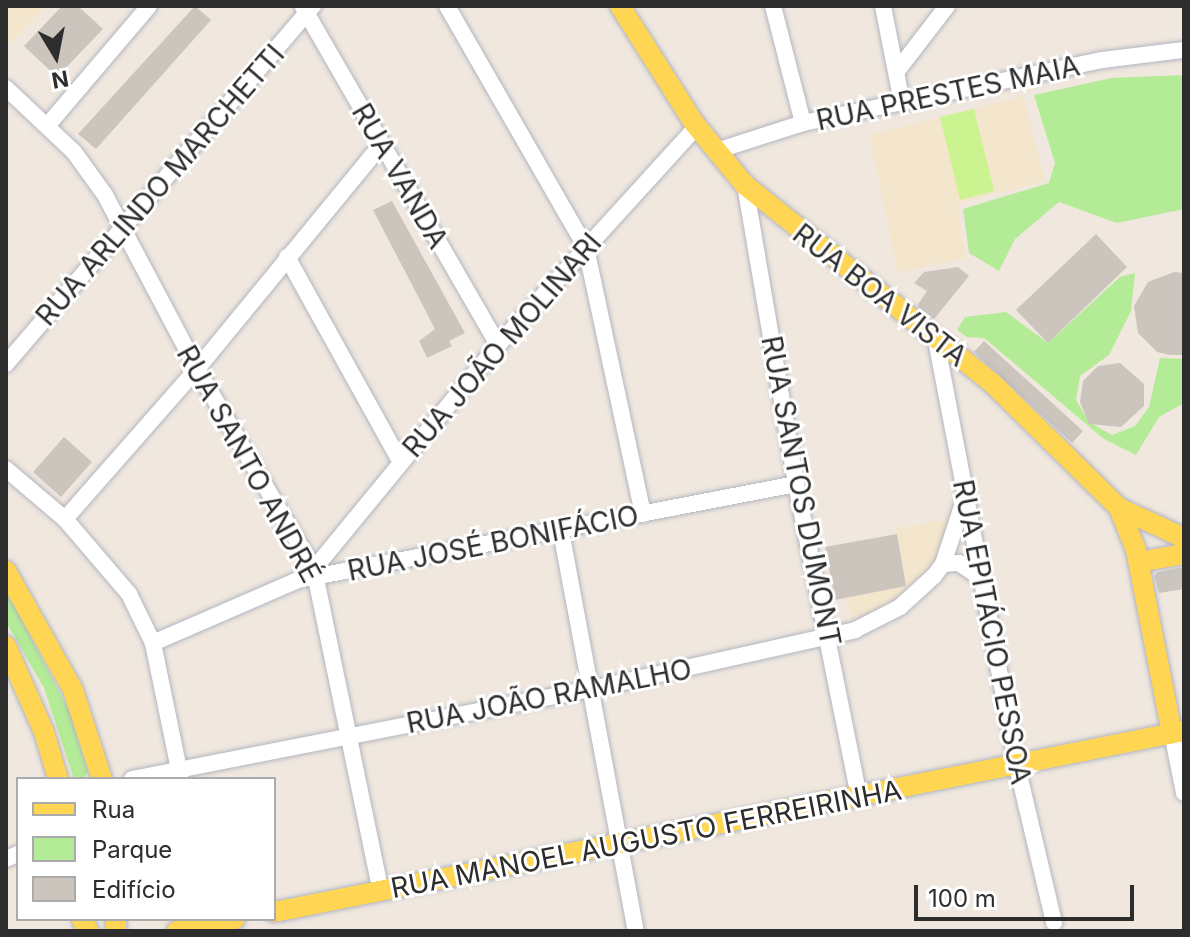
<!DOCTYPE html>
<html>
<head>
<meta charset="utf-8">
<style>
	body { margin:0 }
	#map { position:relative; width:1190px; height:937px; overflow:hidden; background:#f0e8de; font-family:Inter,sans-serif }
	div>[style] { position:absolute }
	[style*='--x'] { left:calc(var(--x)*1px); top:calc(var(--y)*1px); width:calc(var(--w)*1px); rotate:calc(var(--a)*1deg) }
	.education>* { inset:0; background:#f3e6cc }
	.green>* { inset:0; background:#b4eb96 }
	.pitch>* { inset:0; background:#cbf490 }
	.building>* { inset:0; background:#cbc5be }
	.roads { filter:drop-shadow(0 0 2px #b2b5c2) drop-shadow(0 0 2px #b2b5c2) }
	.minor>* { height:16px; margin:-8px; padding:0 8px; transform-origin:8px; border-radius:8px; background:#fff }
	.major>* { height:20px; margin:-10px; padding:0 10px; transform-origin:10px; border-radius:10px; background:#ffd554 }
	span { translate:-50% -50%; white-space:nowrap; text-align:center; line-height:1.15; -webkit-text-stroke:6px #fff; paint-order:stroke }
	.street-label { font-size:28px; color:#2d2d2d }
	.frame { position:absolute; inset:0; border:8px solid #2d2d2d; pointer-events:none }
	.legend { position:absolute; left:16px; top:777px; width:260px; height:144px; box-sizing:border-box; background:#fff; border:2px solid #ababab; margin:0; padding:10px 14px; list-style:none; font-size:24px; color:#2d2d2d }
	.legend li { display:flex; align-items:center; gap:16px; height:40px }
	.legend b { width:40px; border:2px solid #ababab }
	.north { position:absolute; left:16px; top:16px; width:80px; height:80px; -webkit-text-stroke:6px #fff; paint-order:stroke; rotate:170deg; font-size:22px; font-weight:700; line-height:32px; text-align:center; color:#2d2d2d }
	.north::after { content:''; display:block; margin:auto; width:28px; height:36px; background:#2d2d2d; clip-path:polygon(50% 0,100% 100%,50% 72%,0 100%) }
	.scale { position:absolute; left:914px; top:885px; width:220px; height:36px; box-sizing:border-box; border:4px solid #2d2d2d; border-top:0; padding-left:10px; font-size:24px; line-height:28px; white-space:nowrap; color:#2d2d2d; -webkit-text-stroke:6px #fff; paint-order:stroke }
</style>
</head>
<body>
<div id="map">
	<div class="education">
		<div style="clip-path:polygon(6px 6px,46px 6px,9px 46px)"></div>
		<div style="clip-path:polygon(1023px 96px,1045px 182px,957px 204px,966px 258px,898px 273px,869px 135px)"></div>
		<div style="clip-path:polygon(950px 519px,939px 557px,917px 590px,853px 625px,847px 598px,906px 586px,896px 528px)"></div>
	</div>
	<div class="green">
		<div style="clip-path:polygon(1184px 75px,1184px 209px,1117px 223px,1059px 202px,1015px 239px,999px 271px,969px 253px,963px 209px,1049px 183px,1055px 163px,1034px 95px,1112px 78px)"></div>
		<div style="clip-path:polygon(1135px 273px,1131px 311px,1109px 355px,1080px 376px,1076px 400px,1089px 422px,1112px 435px,1135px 426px,1149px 407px,1160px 358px,1184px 359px,1184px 403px,1159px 417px,1136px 455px,1104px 439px,984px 338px,967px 337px,957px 330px,965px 317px,1006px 312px,1048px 343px,1120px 277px)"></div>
		<div style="clip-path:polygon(6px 590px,69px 710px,88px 772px,84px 779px,74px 779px,44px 688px,6px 622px)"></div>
	</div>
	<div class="pitch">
		<div style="clip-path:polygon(974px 109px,994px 191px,960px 200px,940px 117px)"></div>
	</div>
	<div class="building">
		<div style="clip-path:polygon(62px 6px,78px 6px,103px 29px,57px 77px,24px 46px)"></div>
		<div style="clip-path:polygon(195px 6px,211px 20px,96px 149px,78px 134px)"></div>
		<div style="clip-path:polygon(392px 201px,465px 333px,449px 341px,452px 346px,427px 358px,419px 341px,435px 329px,373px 210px)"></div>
		<div style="clip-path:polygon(1096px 234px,1127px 267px,1048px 343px,1016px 310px)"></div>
		<div style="clip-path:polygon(958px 267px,969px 276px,934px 319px,917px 306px,927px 291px,914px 283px,924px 272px)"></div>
		<div style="clip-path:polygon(1174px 272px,1184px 273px,1184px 355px,1170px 355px,1157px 352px,1138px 333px,1134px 306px,1148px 282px)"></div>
		<div style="clip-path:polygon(984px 341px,1083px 431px,1072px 443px,974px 352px)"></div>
		<div style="clip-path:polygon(1120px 363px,1144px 384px,1144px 406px,1121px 427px,1089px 424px,1080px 402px,1083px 381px,1098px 366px)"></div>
		<div style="clip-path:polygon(64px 437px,92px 462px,61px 497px,33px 472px)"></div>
		<div style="clip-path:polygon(897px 534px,906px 586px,835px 600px,825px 547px)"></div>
		<div style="clip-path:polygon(1184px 567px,1184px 589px,1159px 593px,1154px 576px,1158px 572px)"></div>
	</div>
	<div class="roads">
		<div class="minor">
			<div style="--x:447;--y:6;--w:279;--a:60.1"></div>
			<div style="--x:586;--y:248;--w:272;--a:77.9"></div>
			<div style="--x:773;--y:6;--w:121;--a:75.6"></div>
			<div style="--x:883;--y:6;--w:99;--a:78.9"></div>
			<div style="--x:303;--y:7;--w:390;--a:60"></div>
			<div style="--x:897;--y:71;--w:82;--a:-52.4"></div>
			<div style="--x:6;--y:88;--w:93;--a:43.3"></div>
			<div style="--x:74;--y:152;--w:53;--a:54.2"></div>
			<div style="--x:105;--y:195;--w:197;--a:62.1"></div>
			<div style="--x:197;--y:369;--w:232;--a:59.7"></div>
			<div style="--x:314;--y:569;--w:330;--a:78.3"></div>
			<div style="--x:47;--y:126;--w:157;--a:-49.6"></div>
			<div style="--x:716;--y:151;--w:91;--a:-17.8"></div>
			<div style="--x:803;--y:123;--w:306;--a:-11.9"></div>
			<div style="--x:1102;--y:60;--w:83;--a:-7"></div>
			<div style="--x:745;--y:185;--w:303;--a:80.3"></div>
			<div style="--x:796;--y:484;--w:319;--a:78.6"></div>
			<div style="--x:287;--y:257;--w:233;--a:61"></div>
			<div style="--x:936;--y:340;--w:434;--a:79.2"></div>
			<div style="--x:1017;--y:766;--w:161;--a:76.7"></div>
			<div style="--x:6;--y:364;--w:472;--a:-49.4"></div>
			<div style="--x:6;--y:469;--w:77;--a:40.3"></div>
			<div style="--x:65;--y:519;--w:99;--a:49.5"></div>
			<div style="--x:129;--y:594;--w:55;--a:63.9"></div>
			<div style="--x:153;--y:643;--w:139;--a:78.4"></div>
			<div style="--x:65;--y:519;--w:200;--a:-48.7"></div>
			<div style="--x:197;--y:369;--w:291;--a:-50.6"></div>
			<div style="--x:560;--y:526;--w:412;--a:79.4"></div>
			<div style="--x:943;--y:564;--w:16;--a:-4"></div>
			<div style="--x:959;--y:563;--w:27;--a:34"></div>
			<div style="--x:314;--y:569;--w:290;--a:-50.6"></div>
			<div style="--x:498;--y:345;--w:296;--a:-47.7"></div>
			<div style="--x:153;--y:643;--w:158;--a:-23.5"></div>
			<div style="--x:298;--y:580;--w:507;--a:-10.91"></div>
			<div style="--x:1172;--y:733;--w:61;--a:78.7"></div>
			<div style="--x:132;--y:779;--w:469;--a:-11.1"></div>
			<div style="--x:592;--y:689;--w:270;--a:-12.6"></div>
			<div style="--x:855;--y:630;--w:51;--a:-27.1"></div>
			<div style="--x:900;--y:607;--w:46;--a:-42.4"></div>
			<div style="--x:934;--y:576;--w:15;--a:-53"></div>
			<div style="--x:943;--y:564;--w:71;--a:-71.8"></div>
			<div style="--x:6;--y:859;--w:13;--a:-23"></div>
		</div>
		<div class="major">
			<div style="--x:620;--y:6;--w:138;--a:57.7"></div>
			<div style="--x:694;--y:123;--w:80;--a:50.6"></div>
			<div style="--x:745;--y:185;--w:317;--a:38.7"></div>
			<div style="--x:992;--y:383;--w:178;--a:44.5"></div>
			<div style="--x:1119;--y:508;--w:72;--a:24.8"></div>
			<div style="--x:1119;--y:508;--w:45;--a:68"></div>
			<div style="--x:1136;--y:550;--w:187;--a:78.9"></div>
			<div style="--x:1139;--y:562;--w:46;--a:-10.1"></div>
			<div style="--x:6;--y:571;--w:137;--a:60.6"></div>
			<div style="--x:73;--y:690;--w:94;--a:72"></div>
			<div style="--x:6;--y:646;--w:94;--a:66.2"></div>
			<div style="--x:44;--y:732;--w:49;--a:73.4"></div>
			<div style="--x:274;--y:912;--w:928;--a:-11.25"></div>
			<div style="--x:116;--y:919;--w:12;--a:90"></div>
			<div style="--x:82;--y:920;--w:13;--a:58"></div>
			<div style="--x:177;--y:931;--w:59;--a:-11.7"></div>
		</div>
	</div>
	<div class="street-label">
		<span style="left:948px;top:93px;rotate:-12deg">RUA PRESTES MAIA</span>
		<span style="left:400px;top:176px;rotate:60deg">RUA VANDA</span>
		<span style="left:160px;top:185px;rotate:-49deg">RUA ARLINDO MARCHETTI</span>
		<span style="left:880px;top:295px;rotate:38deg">RUA BOA VISTA</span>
		<span style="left:502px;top:345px;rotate:-49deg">RUA JOÃO MOLINARI</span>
		<span style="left:249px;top:464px;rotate:61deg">RUA SANTO ANDRÉ</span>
		<span style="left:801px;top:491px;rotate:79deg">RUA SANTOS DUMONT</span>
		<span style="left:493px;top:543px;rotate:-11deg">RUA JOSÉ BONIFÁCIO</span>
		<span style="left:992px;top:632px;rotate:79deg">RUA EPITÁCIO PESSOA</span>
		<span style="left:549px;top:696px;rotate:-11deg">RUA JOÃO RAMALHO</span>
		<span style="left:646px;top:839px;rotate:-11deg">RUA MANOEL AUGUSTO FERREIRINHA</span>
	</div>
	<div class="frame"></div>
	<ul class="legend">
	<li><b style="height:10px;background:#ffd554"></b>Rua</li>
	<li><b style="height:22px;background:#b4eb96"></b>Parque</li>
	<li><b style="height:22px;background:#cbc5be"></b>Edifício</li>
	</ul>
	<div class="north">N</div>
	<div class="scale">100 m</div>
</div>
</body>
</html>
